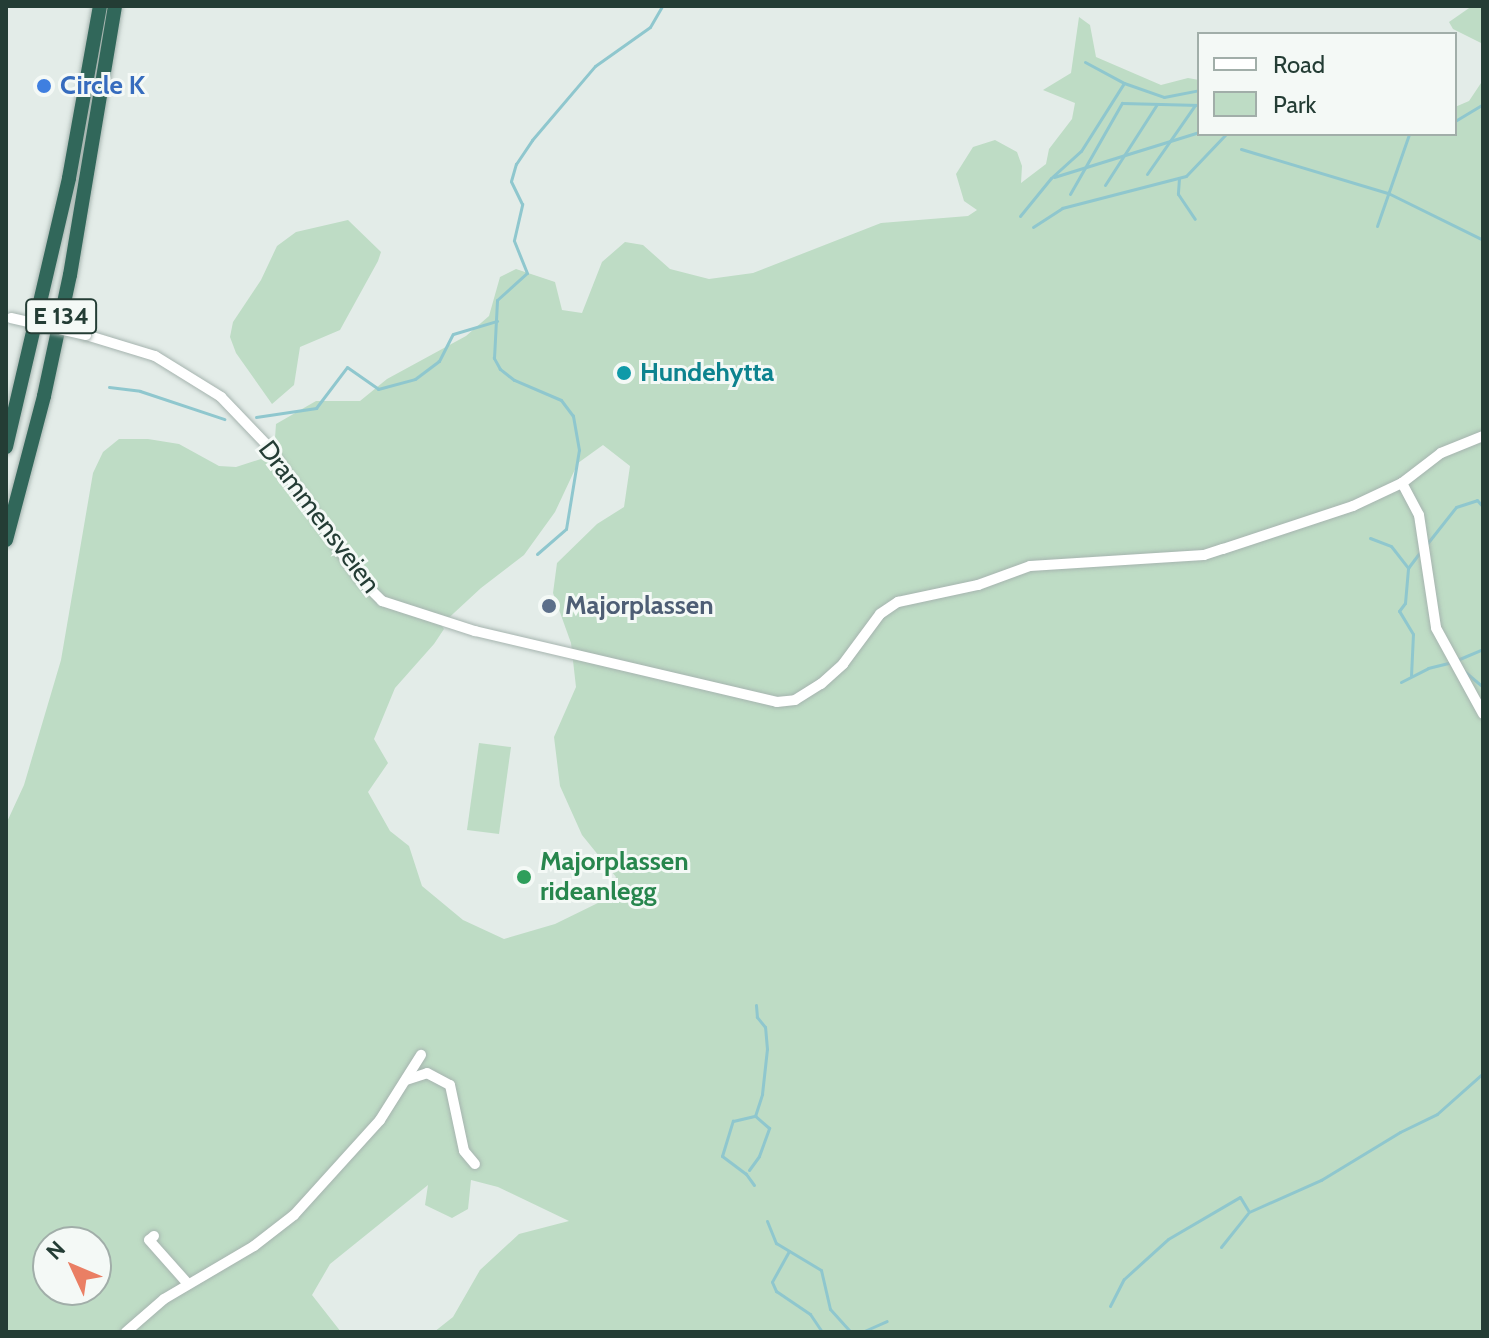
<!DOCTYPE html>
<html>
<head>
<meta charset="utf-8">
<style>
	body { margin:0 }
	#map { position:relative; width:1489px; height:1338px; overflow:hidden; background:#e3ece8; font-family:Cabin,sans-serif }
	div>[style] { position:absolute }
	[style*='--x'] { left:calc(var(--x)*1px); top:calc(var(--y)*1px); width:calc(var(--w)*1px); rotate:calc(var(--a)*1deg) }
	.green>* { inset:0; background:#bedcc5 }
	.stream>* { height:3px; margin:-1.5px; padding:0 1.5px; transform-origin:1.5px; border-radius:1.5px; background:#8fc7ce }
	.roads { filter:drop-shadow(0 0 2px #a6b4af) drop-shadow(0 0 2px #a6b4af) }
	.minor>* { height:10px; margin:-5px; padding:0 5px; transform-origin:5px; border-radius:5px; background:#fff }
	.highway>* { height:14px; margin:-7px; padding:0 7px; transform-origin:7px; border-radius:7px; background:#31675a }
	.bridges { filter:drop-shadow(0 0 2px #a6b4af) drop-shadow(0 0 2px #a6b4af) }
	.minor-bridge>* { height:10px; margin:-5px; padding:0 5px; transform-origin:5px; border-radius:5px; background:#fff }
	.dots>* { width:22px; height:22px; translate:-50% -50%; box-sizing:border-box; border:4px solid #f4f9f6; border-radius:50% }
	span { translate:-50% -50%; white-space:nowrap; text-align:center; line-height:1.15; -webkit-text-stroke:6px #f4f9f6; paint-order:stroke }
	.shield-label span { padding:2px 6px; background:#f4f9f6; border:2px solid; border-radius:6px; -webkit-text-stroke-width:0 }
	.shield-label { font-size:24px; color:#243d35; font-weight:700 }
	.shop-label { font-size:26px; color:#366cbe; font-weight:700 }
	.left { translate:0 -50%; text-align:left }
	.culture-label { font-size:26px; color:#0d838f; font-weight:700 }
	.street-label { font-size:26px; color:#243d35 }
	.service-label { font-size:26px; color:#4e5e75; font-weight:700 }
	.leisure-label { font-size:26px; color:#27864d; font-weight:700 }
	.frame { position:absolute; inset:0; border:8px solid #243d35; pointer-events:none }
	.legend { position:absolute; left:1197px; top:32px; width:260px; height:104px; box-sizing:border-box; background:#f4f9f6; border:2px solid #a1aea9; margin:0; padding:10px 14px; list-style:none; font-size:24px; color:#243d35 }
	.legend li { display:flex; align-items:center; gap:16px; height:40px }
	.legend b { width:40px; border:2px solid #a1aea9 }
	.north { position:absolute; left:32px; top:1226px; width:80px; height:80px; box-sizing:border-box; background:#f4f9f6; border:2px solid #a1aea9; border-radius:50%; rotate:314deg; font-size:22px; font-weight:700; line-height:32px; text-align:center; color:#243d35 }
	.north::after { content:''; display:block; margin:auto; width:28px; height:36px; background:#ea7f64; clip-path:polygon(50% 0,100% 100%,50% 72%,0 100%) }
</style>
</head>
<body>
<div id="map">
	<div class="green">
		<div style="clip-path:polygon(1472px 6px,1483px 6px,1483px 44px,1453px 29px,1449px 22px)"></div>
		<div style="clip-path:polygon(evenodd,1079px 17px,1090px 25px,1096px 57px,1161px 85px,1188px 78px,1199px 80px,1199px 134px,1455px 134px,1455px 107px,1469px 101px,1483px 80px,1483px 1332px,434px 1332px,453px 1317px,480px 1270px,519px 1234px,569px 1221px,498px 1187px,471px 1180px,468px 1209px,452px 1218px,425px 1205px,428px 1185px,330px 1264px,312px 1295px,341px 1332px,6px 1332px,6px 824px,24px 785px,61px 660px,93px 473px,103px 452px,119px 439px,148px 439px,179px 444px,219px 466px,236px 467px,264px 458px,275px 438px,276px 424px,316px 401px,360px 401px,387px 379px,466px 336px,489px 316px,500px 277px,516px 269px,555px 282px,562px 310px,582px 313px,602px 262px,625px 242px,643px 245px,670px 269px,709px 279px,753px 273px,881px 223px,968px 216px,977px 210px,964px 201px,956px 174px,973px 147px,995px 140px,1017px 152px,1022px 166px,1021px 183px,1046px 164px,1049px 149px,1072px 119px,1075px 103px,1043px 90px,1071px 73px,1079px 17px,603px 445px,630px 466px,624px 507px,597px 524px,557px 563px,553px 593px,571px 643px,576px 687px,554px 737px,560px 786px,582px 835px,616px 877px,602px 901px,555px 924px,504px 939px,463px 920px,422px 886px,409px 846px,390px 831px,368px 792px,388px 763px,374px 739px,395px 688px,434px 644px,444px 629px,441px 625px,481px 588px,524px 555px,555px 512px,578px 463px,603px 445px,1079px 17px,48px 1242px,96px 1242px,96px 1290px,48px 1290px,48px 1242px)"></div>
		<div style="clip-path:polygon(348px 220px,381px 252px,378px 261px,340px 330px,300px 347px,294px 385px,272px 404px,236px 353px,230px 337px,233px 322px,261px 280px,277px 246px,296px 232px)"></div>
		<div style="clip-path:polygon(479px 743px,511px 747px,499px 834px,467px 830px)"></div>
	</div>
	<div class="stream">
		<div style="--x:1085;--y:62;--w:44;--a:28.3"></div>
		<div style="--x:1124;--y:83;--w:42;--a:19.3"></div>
		<div style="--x:1164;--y:97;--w:36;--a:-11"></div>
		<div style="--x:1455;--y:121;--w:33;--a:-31"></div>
		<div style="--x:1241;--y:149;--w:153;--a:16.7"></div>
		<div style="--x:1388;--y:193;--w:106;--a:26.3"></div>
		<div style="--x:1147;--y:174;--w:84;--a:-55.2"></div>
		<div style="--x:1054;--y:177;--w:152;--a:-17.2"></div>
		<div style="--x:1179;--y:178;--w:16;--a:94"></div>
		<div style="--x:1178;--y:194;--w:30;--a:56"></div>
		<div style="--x:1105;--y:185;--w:96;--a:-57.3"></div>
		<div style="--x:1070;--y:194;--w:105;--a:-60.3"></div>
		<div style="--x:1122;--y:103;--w:77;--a:1.5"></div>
		<div style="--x:1020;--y:216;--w:49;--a:-50.8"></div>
		<div style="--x:1051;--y:178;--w:40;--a:-42"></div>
		<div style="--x:1081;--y:151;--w:80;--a:-57.7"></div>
		<div style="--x:1377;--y:226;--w:97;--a:-70.8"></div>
		<div style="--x:1033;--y:227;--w:35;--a:-33"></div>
		<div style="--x:1062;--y:208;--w:128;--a:-14.5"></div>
		<div style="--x:1186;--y:176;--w:58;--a:-46.4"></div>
		<div style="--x:109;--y:387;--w:31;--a:7"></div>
		<div style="--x:140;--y:391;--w:89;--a:18.4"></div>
		<div style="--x:256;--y:417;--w:61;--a:-8.5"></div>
		<div style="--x:316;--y:408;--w:51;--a:-52.9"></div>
		<div style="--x:347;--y:367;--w:38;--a:35"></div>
		<div style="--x:378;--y:389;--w:38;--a:-15"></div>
		<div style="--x:415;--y:379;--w:30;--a:-37"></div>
		<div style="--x:439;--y:361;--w:30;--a:-63"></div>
		<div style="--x:453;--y:334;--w:46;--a:-16.5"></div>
		<div style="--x:1370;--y:538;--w:22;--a:21"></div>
		<div style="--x:1391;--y:546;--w:28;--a:52"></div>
		<div style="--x:1426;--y:545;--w:48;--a:-51.7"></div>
		<div style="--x:1456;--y:507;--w:22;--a:-18"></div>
		<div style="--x:1477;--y:500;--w:9;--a:49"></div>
		<div style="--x:537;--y:554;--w:38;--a:-41"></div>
		<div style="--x:566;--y:529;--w:80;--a:-80.7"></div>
		<div style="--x:579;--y:450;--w:35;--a:-100"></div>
		<div style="--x:573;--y:416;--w:20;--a:-127"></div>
		<div style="--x:561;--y:400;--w:51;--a:-156.9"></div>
		<div style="--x:514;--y:380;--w:18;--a:-142"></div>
		<div style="--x:500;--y:369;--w:13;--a:-119"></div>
		<div style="--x:494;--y:358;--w:58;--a:-87"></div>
		<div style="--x:497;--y:300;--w:40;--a:-42"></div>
		<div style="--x:527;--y:273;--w:35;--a:-112"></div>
		<div style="--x:514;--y:240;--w:37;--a:-77"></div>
		<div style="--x:522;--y:204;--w:25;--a:-116"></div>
		<div style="--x:511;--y:181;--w:18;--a:-74"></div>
		<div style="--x:516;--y:164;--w:29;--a:-56"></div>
		<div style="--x:532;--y:140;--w:97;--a:-49.6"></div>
		<div style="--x:595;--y:66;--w:67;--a:-35.3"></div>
		<div style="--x:650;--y:27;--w:24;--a:-60"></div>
		<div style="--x:1457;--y:660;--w:28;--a:-23"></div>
		<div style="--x:1464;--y:671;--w:25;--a:40"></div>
		<div style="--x:1411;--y:676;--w:42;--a:-87.3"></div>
		<div style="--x:1413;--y:634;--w:27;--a:-121"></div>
		<div style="--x:1399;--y:611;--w:10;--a:-53"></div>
		<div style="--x:1405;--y:603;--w:35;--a:-85"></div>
		<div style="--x:1408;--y:568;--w:21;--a:-53"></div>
		<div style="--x:1401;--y:682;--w:30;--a:-27"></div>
		<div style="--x:1428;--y:668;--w:25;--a:-14"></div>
		<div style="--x:749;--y:1170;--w:17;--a:-54"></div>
		<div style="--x:759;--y:1156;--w:30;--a:-70"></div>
		<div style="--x:769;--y:1128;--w:18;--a:-139"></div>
		<div style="--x:755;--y:1116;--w:23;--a:-72"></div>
		<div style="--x:762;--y:1094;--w:45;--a:-83.7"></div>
		<div style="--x:767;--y:1049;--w:22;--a:-95"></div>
		<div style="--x:765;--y:1027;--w:13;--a:-129"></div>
		<div style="--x:757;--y:1017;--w:12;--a:-95"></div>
		<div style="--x:754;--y:1185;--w:14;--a:-126"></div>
		<div style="--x:746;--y:1174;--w:30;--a:-143"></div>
		<div style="--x:722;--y:1156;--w:37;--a:-73"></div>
		<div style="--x:733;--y:1121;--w:23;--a:-13"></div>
		<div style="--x:767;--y:1221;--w:24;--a:68"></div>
		<div style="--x:776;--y:1243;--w:52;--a:31"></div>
		<div style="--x:821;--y:1270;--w:40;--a:77"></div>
		<div style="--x:830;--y:1309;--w:30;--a:48"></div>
		<div style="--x:850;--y:1331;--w:6;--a:9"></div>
		<div style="--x:1221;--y:1247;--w:43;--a:-51.5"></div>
		<div style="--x:789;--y:1251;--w:35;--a:119"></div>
		<div style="--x:772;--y:1282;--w:10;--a:66"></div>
		<div style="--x:776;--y:1291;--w:41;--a:34.1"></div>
		<div style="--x:810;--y:1314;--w:22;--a:56"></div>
		<div style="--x:1110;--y:1306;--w:30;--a:-63"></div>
		<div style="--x:1124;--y:1279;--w:59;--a:-42.3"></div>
		<div style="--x:1168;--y:1239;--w:83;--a:-30.3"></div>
		<div style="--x:1240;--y:1197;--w:17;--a:59"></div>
		<div style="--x:1249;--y:1212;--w:79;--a:-24"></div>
		<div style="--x:1321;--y:1180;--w:92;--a:-31.3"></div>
		<div style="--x:1400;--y:1132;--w:41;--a:-25.9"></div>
		<div style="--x:1437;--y:1114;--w:62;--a:-41.7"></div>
		<div style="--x:862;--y:1332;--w:27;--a:-24"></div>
	</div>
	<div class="roads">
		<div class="minor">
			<div style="--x:86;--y:335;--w:72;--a:16.9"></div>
			<div style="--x:155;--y:356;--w:78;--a:31.8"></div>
			<div style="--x:221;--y:397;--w:65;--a:46.2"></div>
			<div style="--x:266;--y:444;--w:163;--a:55.2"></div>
			<div style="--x:359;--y:578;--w:33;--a:45"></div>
			<div style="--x:382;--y:601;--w:98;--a:17.9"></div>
			<div style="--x:475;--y:631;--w:310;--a:13.2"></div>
			<div style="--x:777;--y:702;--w:18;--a:-6"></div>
			<div style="--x:795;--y:700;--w:31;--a:-32"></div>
			<div style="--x:821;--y:684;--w:30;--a:-42"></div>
			<div style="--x:843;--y:664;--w:62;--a:-53.5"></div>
			<div style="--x:880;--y:614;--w:22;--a:-34"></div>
			<div style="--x:898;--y:602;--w:82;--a:-12"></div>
			<div style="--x:978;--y:585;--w:55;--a:-20.1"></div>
			<div style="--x:1030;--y:566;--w:174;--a:-3.6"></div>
			<div style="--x:1204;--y:555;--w:20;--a:-18"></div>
			<div style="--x:1223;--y:549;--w:137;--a:-18.3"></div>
			<div style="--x:1353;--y:506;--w:54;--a:-25.1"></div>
			<div style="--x:1402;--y:483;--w:49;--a:-37.6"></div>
			<div style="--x:1441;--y:453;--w:45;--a:-22"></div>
			<div style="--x:1402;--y:483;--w:36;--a:62"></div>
			<div style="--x:1419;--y:515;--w:114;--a:81.4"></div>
			<div style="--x:1436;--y:628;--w:98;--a:61.3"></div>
			<div style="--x:406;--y:1080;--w:22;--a:-18"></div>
			<div style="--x:427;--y:1073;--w:26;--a:28"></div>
			<div style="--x:450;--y:1085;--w:67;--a:78"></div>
			<div style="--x:464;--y:1151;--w:17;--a:50"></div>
			<div style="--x:154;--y:1236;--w:6;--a:141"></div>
			<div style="--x:149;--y:1240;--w:59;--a:48.4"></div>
			<div style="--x:126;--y:1332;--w:50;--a:-41"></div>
			<div style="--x:164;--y:1299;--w:104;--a:-30.5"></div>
			<div style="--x:254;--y:1246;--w:51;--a:-37.8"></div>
			<div style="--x:294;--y:1215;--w:128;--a:-47.8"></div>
			<div style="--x:380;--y:1120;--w:77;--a:-57.8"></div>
		</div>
		<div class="highway">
			<div style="--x:6;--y:447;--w:276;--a:-76.8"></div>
			<div style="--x:69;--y:178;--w:175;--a:-79.8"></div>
			<div style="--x:6;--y:540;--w:149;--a:-75.2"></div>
			<div style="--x:44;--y:396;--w:124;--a:-77.9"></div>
			<div style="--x:70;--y:275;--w:273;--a:-80.5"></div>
		</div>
	</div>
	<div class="bridges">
		<div class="minor-bridge">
			<div style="--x:11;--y:318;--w:77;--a:12.8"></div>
		</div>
	</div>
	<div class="dots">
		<div style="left:44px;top:86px;background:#3f7fe0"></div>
		<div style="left:624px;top:373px;background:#0f9aa8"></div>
		<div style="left:549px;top:606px;background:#5c6f8a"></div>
		<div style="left:524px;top:877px;background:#2e9e5b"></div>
	</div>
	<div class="shield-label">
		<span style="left:61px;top:316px">E 134</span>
	</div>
	<div class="shop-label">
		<span class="left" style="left:60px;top:86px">Circle K</span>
	</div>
	<div class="culture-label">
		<span class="left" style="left:640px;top:373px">Hundehytta</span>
	</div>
	<div class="street-label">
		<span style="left:319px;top:517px;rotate:53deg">Drammensveien</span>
	</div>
	<div class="service-label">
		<span class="left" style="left:565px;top:606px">Majorplassen</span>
	</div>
	<div class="leisure-label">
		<span class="left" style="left:540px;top:877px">Majorplassen<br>rideanlegg</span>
	</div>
	<div class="frame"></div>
	<ul class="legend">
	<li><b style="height:10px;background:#fff"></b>Road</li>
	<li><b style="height:22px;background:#bedcc5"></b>Park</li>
	</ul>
	<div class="north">N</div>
</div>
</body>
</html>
